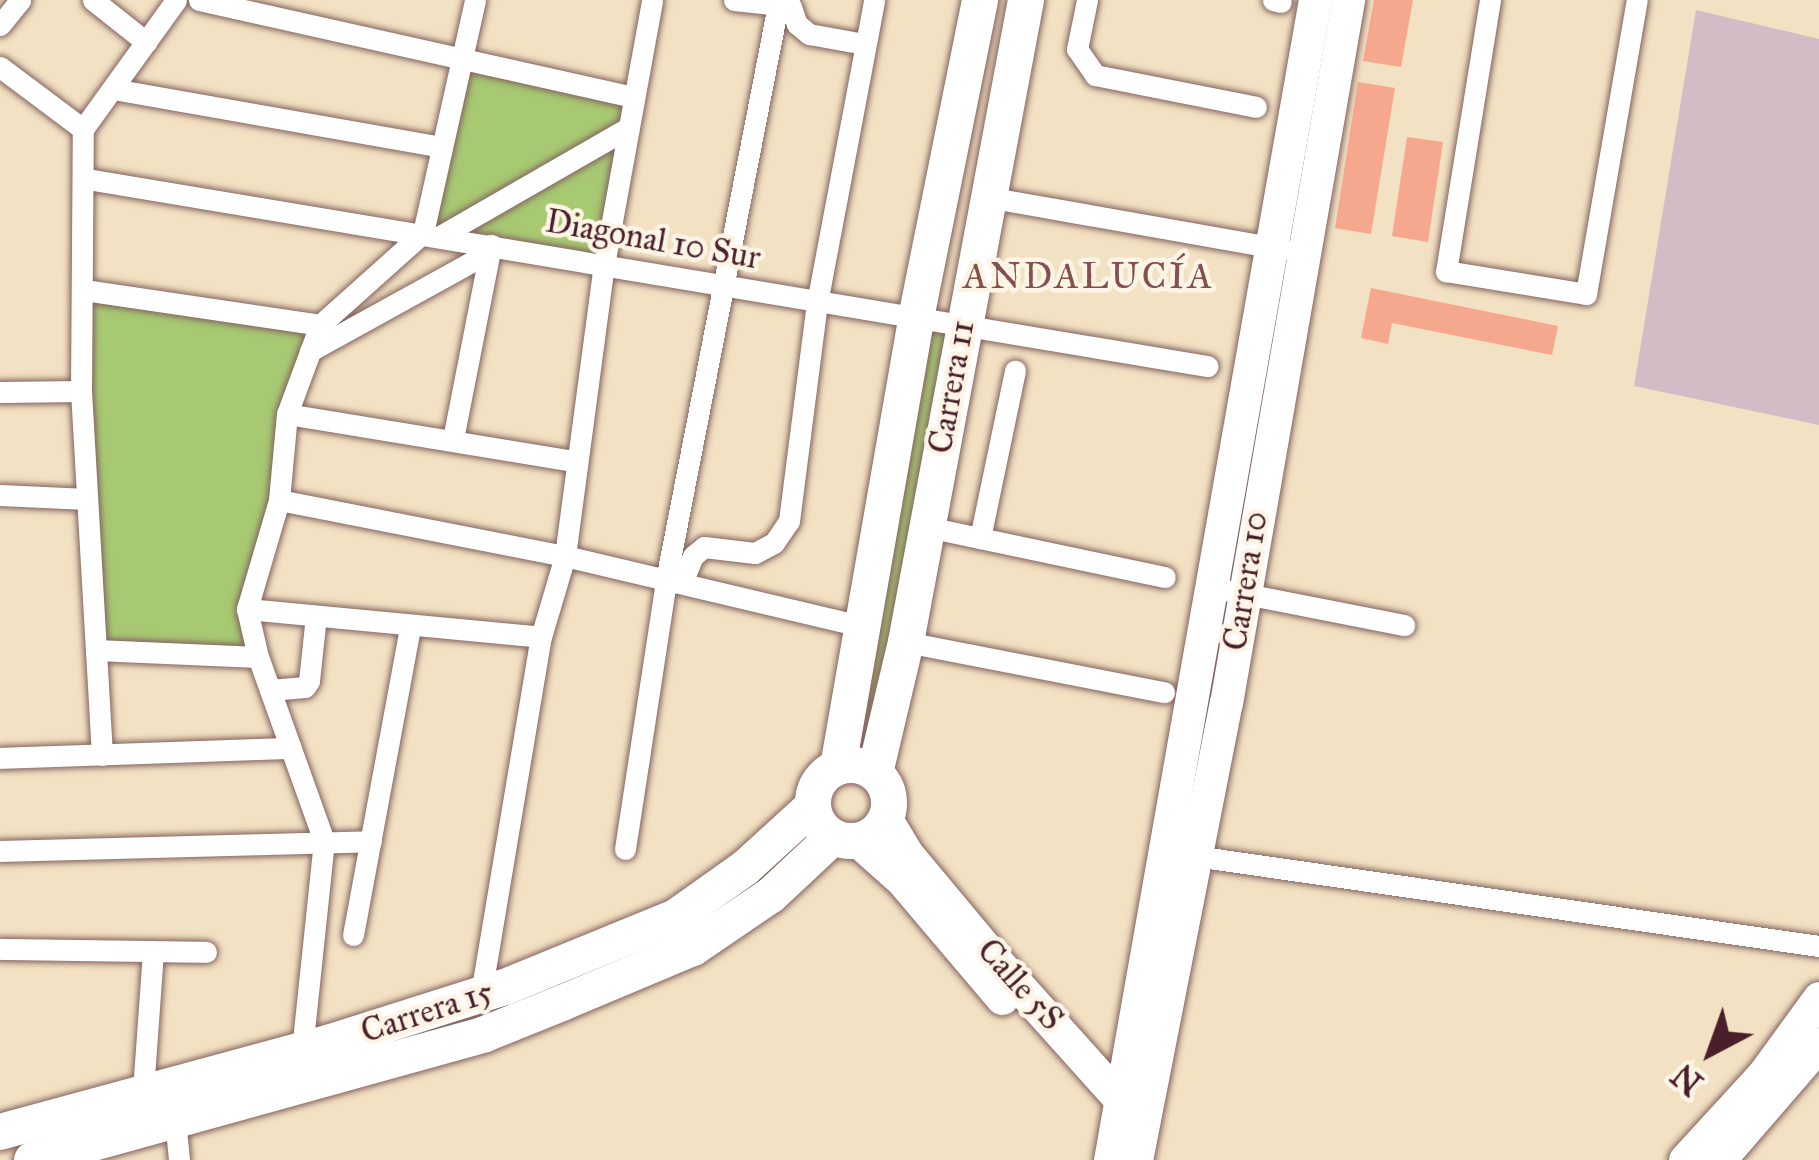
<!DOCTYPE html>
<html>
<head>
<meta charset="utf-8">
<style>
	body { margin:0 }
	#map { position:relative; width:1819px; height:1160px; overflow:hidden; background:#f2e1c2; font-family:"IM FELL Great Primer",serif }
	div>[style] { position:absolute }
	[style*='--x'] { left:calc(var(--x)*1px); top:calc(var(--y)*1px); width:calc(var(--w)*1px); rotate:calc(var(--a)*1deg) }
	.industrial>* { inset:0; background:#d2bdc6 }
	.green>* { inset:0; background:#a7c972 }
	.building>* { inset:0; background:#f6a88f }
	.roads { filter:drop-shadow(0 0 3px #856360) drop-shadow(0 0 3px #856360) }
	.street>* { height:21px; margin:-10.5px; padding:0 10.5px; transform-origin:10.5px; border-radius:10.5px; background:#fff }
	.secondary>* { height:33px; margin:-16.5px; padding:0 16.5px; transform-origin:16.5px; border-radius:16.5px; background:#fff }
	.primary>* { height:36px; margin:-18px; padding:0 18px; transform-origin:18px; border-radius:18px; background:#fff }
	.primary>.ring { margin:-18px; padding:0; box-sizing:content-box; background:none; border:36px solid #fff; border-radius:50% }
	span { translate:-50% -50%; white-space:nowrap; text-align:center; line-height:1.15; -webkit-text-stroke:9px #fcf5e5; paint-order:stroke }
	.street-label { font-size:33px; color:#4a1f2b }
	.neighbourhood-label { font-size:36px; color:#864f4e; letter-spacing:3px }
	.north { position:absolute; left:1651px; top:992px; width:120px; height:120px; -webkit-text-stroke:9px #fcf5e5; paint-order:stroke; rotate:221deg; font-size:33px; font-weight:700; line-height:48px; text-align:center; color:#4a1f2b }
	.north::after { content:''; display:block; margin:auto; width:42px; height:54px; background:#4a1f2b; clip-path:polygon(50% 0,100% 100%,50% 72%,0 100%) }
</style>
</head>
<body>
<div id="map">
	<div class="industrial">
		<div style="clip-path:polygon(1696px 10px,1819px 39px,1819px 425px,1634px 386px)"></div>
	</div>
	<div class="green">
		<div style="clip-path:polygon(467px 68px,623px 102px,600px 258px,435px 224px)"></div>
		<div style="clip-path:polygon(84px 290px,320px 325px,247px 609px,258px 657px,96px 650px)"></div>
		<div style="clip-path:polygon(932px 332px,947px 334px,869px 752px,852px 756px)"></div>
	</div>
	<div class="building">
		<div style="clip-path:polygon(1374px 0,1413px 0,1401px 67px,1363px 61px)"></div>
		<div style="clip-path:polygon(1358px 82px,1395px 88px,1371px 234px,1335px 228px)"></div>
		<div style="clip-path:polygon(1407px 137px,1443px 142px,1428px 242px,1392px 236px)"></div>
		<div style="clip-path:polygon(1371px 288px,1558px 326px,1552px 355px,1392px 323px,1388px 344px,1361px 338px)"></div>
	</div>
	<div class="roads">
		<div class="street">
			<div style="--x:93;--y:0;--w:68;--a:38.4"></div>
			<div style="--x:199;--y:0;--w:445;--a:12.6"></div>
			<div style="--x:734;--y:0;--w:57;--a:6"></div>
			<div style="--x:1087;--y:0;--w:50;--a:101.5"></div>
			<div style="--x:1077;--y:49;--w:32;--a:55"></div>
			<div style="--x:1095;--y:75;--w:164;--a:11.2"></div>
			<div style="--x:1273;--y:0;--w:8;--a:14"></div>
			<div style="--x:1490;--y:0;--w:275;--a:99.2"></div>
			<div style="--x:1446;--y:271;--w:142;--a:9.3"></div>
			<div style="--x:1586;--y:294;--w:298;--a:-80.2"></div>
			<div style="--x:791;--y:7;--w:18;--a:71"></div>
			<div style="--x:797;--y:24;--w:16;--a:40"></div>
			<div style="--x:809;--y:34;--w:56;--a:10.3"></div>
			<div style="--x:0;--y:25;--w:32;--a:-51"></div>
			<div style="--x:0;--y:67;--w:104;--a:36.8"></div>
			<div style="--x:113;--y:89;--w:334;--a:10"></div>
			<div style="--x:87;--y:179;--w:1136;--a:9.48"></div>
			<div style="--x:987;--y:197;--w:300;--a:10"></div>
			<div style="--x:440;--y:236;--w:217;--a:-29.9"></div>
			<div style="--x:84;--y:290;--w:239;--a:8.4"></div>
			<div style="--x:310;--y:351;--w:205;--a:-28.9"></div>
			<div style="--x:0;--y:392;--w:81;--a:-0.7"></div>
			<div style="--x:287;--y:414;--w:291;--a:9.3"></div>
			<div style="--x:453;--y:439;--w:198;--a:-78.9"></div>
			<div style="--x:0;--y:495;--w:87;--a:2.6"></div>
			<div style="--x:279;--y:500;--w:291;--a:11.1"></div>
			<div style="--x:565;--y:556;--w:305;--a:13.3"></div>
			<div style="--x:927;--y:527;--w:243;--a:11.9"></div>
			<div style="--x:980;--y:538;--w:171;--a:-78.2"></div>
			<div style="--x:682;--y:583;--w:29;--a:-68"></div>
			<div style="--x:693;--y:556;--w:14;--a:-39"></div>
			<div style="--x:704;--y:547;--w:51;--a:6.7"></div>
			<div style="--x:755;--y:553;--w:21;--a:-28"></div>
			<div style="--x:774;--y:543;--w:27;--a:-56"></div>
			<div style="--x:789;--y:521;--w:220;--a:-82.7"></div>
			<div style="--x:817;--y:303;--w:308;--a:-79.3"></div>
			<div style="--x:1210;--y:587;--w:198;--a:11.1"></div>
			<div style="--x:247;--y:609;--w:295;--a:5.4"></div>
			<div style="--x:906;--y:642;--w:263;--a:11"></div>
			<div style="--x:96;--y:650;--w:162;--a:2.5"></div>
			<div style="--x:270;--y:690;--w:35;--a:-5"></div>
			<div style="--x:305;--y:687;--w:7;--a:-56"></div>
			<div style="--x:309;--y:681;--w:65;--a:-83.9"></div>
			<div style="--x:102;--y:755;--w:365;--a:-93.3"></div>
			<div style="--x:81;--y:391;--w:262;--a:-89.6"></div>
			<div style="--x:83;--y:129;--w:159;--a:-54.2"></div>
			<div style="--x:0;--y:758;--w:291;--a:-2"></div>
			<div style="--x:625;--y:849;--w:272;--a:-81.3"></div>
			<div style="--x:666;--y:580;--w:591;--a:-78.98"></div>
			<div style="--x:0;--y:851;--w:371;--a:-1.5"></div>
			<div style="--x:1188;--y:855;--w:638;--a:8.21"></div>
			<div style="--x:353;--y:935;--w:313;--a:-79.5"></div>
			<div style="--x:0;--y:949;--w:206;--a:0.8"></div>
			<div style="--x:481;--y:994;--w:362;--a:-80.5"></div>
			<div style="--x:541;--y:637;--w:84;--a:-73.5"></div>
			<div style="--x:565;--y:556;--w:294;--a:-82.4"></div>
			<div style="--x:604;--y:265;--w:269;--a:-79.7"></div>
			<div style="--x:302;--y:1050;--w:210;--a:-84"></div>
			<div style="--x:324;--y:841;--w:195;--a:-109.7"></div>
			<div style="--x:258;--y:657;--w:49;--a:-102.9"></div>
			<div style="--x:247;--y:609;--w:114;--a:-73.6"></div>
			<div style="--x:279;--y:500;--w:86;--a:-84.7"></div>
			<div style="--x:287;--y:414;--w:95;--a:-69.7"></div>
			<div style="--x:320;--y:325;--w:138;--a:-41.8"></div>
			<div style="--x:423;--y:233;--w:239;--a:-77.4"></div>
			<div style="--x:143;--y:1091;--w:140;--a:-85.9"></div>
			<div style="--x:175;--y:1119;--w:41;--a:84.4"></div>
		</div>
		<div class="secondary">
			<div style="--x:886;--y:819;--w:41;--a:59"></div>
			<div style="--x:907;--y:854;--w:141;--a:50.2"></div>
			<div style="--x:997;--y:962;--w:196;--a:48.1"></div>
			<div style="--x:858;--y:841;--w:57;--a:41.5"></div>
			<div style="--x:901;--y:879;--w:156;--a:49.7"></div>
			<div style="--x:1110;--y:1160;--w:1178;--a:-79.98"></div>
			<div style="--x:1136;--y:1160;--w:466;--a:-78.9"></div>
			<div style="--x:1226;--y:703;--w:714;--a:-80.15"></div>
			<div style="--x:1685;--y:1160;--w:115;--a:-47.5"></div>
			<div style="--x:1763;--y:1075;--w:95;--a:-54"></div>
			<div style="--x:1719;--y:1160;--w:153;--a:-49.2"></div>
		</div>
		<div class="primary">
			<div class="ring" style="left:813px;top:765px;width:40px;height:40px"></div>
			<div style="--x:838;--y:767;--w:456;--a:-80.1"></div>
			<div style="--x:916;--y:318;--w:324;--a:-78.6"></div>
			<div style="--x:875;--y:773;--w:135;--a:-76.7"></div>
			<div style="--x:906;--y:642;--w:653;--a:-79.41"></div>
			<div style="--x:0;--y:1132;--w:340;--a:-15.2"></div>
			<div style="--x:328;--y:1043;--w:186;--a:-17.6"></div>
			<div style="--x:505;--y:987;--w:185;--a:-22.3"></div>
			<div style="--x:676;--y:917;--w:85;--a:-35.4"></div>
			<div style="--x:745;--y:868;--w:92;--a:-42.4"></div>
			<div style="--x:32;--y:1160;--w:470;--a:-15.5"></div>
			<div style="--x:485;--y:1034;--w:83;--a:-21.9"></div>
			<div style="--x:562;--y:1003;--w:142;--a:-22.8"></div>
			<div style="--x:693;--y:948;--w:94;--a:-34.2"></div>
			<div style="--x:771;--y:895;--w:85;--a:-43.1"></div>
		</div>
	</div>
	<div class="street-label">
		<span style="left:653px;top:240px;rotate:10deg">Diagonal 10 Sur</span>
		<span style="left:952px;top:387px;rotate:-80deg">Carrera 11</span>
		<span style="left:1246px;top:581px;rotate:-81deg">Carrera 10</span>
		<span style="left:1020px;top:985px;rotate:48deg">Calle 5S</span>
		<span style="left:427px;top:1012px;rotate:-18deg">Carrera 15</span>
	</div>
	<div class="neighbourhood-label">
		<span style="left:1089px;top:277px">ANDALUCÍA</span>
	</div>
	<div class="north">N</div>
</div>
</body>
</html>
